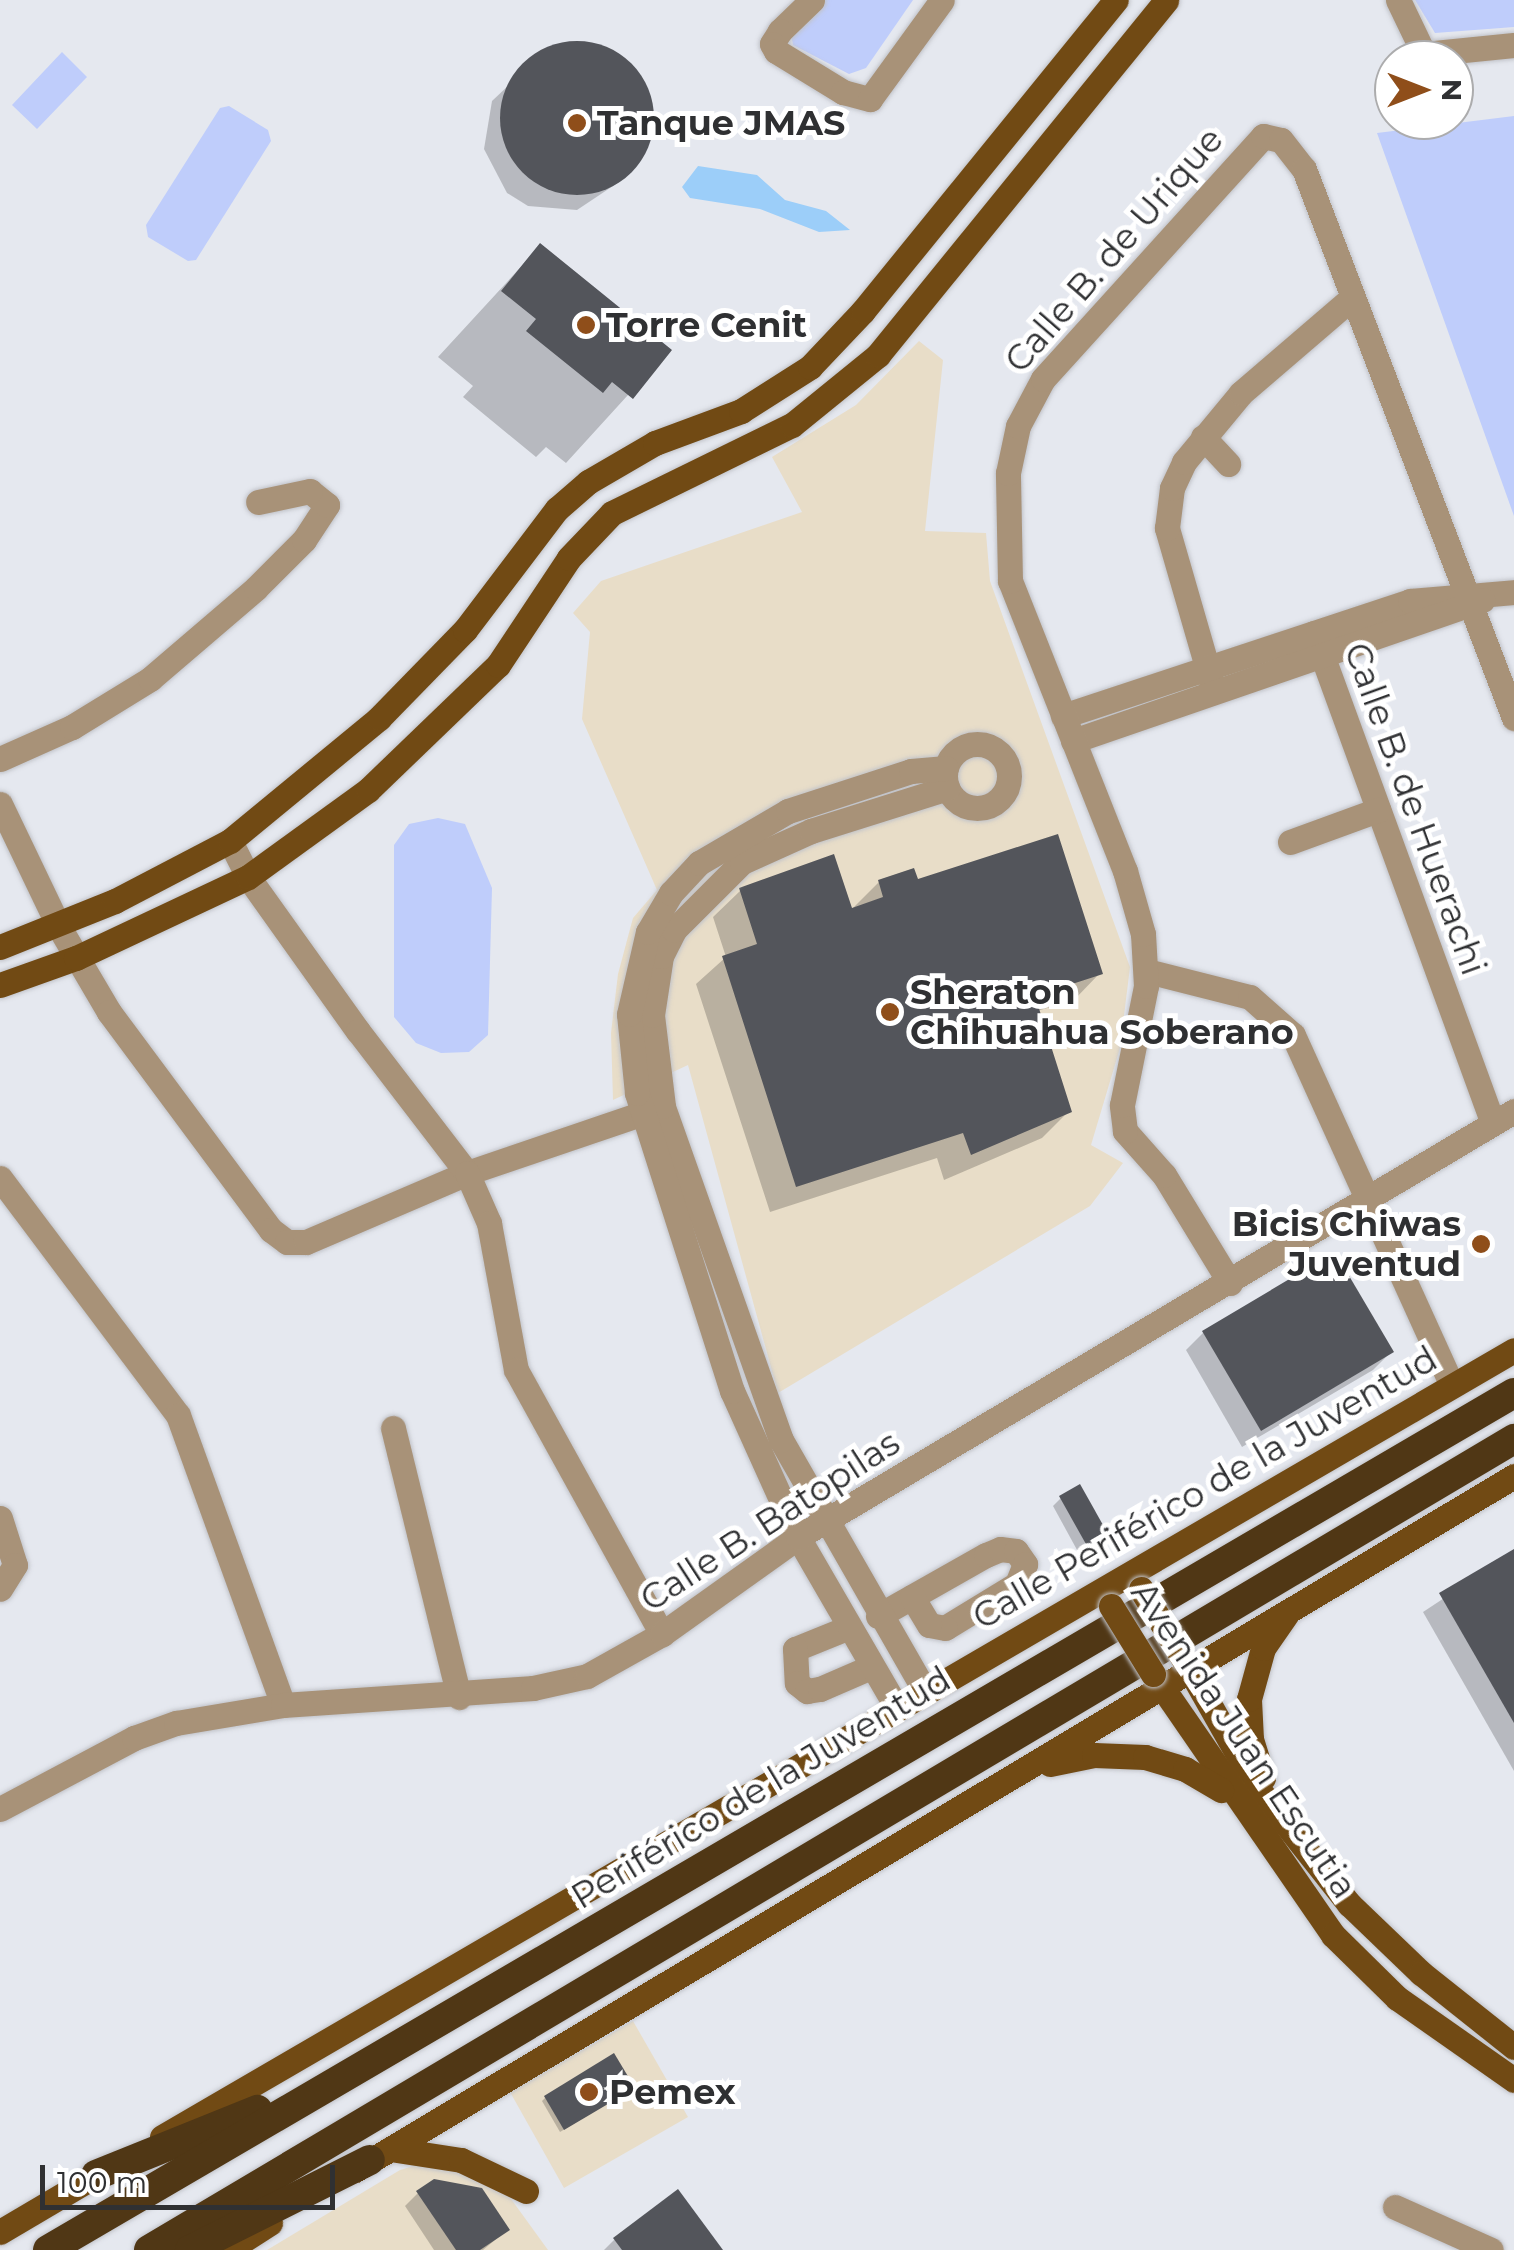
<!DOCTYPE html>
<html>
<head>
<meta charset="utf-8">
<style>
	body { margin:0 }
	#map { position:relative; width:1514px; height:2250px; overflow:hidden; background:#e5e8ef; font-family:Montserrat,sans-serif }
	div>[style] { position:absolute }
	[style*='--x'] { left:calc(var(--x)*1px); top:calc(var(--y)*1px); width:calc(var(--w)*1px); rotate:calc(var(--a)*1deg) }
	.commercial>* { inset:0; background:#e8ddc8 }
	.green>* { inset:0; background:#bfcdfb }
	.water>* { inset:0; background:#9ccef9 }
	.shadow>* { inset:0; background:#0003 }
	.building>* { inset:0; background:#53555b }
	.round { border-radius:50% }
	.roads { filter:drop-shadow(0 0 2px #c1c3c9) drop-shadow(0 0 2px #c1c3c9) }
	.minor>* { height:25px; margin:-12.5px; padding:0 12.5px; transform-origin:12.5px; border-radius:12.5px; background:#a89278 }
	.minor>.ring { margin:-12.5px; padding:0; box-sizing:content-box; background:none; border:25px solid #a89278; border-radius:50% }
	.major>* { height:25px; margin:-12.5px; padding:0 12.5px; transform-origin:12.5px; border-radius:12.5px; background:#714a14 }
	.highway>* { height:30px; margin:-15px; padding:0 15px; transform-origin:15px; border-radius:15px; background:#503715 }
	.bridges { filter:drop-shadow(0 0 2px #c1c3c9) drop-shadow(0 0 2px #c1c3c9) }
	.major-bridge>* { height:25px; margin:-12.5px; padding:0 12.5px; transform-origin:12.5px; border-radius:12.5px; background:#714a14 }
	.dots>* { width:28px; height:28px; translate:-50% -50%; box-sizing:border-box; border:5px solid #fff; border-radius:50% }
	span { translate:-50% -50%; white-space:nowrap; text-align:center; line-height:1.15; -webkit-text-stroke:10px #fff; paint-order:stroke }
	.poi-label { font-size:35px; color:#2f3032; font-weight:700 }
	.left { translate:0 -50%; text-align:left }
	.right { translate:-100% -50%; text-align:right }
	.street-label { font-size:35px; color:#2f3032 }
	.north { position:absolute; left:1374px; top:40px; width:100px; height:100px; box-sizing:border-box; background:#fff; border:2px solid #acacad; border-radius:50%; rotate:90deg; font-size:28px; font-weight:700; line-height:40px; text-align:center; color:#2f3032 }
	.north::after { content:''; display:block; margin:auto; width:35px; height:45px; background:#8f4e1a; clip-path:polygon(50% 0,100% 100%,50% 72%,0 100%) }
	.scale { position:absolute; left:40px; top:2165px; width:295px; height:45px; box-sizing:border-box; border:5px solid #2f3032; border-top:0; padding-left:12px; font-size:30px; line-height:35px; white-space:nowrap; color:#2f3032; -webkit-text-stroke:8px #fff; paint-order:stroke }
</style>
</head>
<body>
<div id="map">
	<div class="commercial">
		<div style="clip-path:polygon(919px 341px,943px 360px,925px 531px,986px 533px,990px 581px,1130px 967px,1120px 1048px,1091px 1145px,1123px 1163px,1090px 1206px,778px 1393px,688px 1065px,613px 1100px,611px 1033px,618px 974px,633px 918px,657px 890px,582px 719px,590px 632px,573px 613px,601px 581px,802px 512px,772px 457px,856px 405px)"></div>
		<div style="clip-path:polygon(633px 2021px,688px 2117px,564px 2188px,510px 2092px)"></div>
		<div style="clip-path:polygon(427px 2162px,501px 2185px,548px 2250px,267px 2250px,400px 2170px)"></div>
	</div>
	<div class="green">
		<div style="clip-path:polygon(823px 0,913px 0,866px 68px,849px 74px,793px 45px,790px 29px)"></div>
		<div style="clip-path:polygon(1415px 0,1514px 0,1514px 27px,1435px 33px)"></div>
		<div style="clip-path:polygon(62px 52px,87px 77px,37px 129px,12px 105px)"></div>
		<div style="clip-path:polygon(229px 106px,268px 130px,271px 141px,196px 260px,188px 261px,148px 237px,146px 225px,220px 108px)"></div>
		<div style="clip-path:polygon(1514px 116px,1514px 516px,1377px 133px)"></div>
		<div style="clip-path:polygon(438px 818px,465px 824px,492px 888px,488px 1035px,469px 1052px,441px 1053px,416px 1043px,394px 1017px,394px 845px,409px 824px)"></div>
	</div>
	<div class="water">
		<div style="clip-path:polygon(698px 166px,757px 175px,785px 200px,826px 211px,850px 230px,819px 232px,760px 209px,690px 198px,682px 187px)"></div>
	</div>
	<div class="shadow">
		<div style="clip-path:polygon(570px 43px,594px 44px,635px 70px,652px 116px,637px 164px,619px 182px,577px 210px,528px 206px,507px 193px,484px 149px,492px 101px,547px 49px)"></div>
		<div style="clip-path:polygon(540px 246px,669px 350px,566px 463px,546px 447px,536px 457px,463px 397px,473px 386px,438px 357px)"></div>
		<div style="clip-path:polygon(879px 882px,916px 882px,1100px 973px,1074px 1000px,1037px 1011px,1069px 1111px,1042px 1138px,944px 1180px,937px 1158px,770px 1212px,696px 984px,726px 957px,713px 917px,740px 891px,850px 911px)"></div>
		<div style="clip-path:polygon(1203px 1333px,1391px 1352px,1373px 1370px,1242px 1447px,1186px 1350px)"></div>
		<div style="clip-path:polygon(1061px 1498px,1109px 1541px,1082px 1559px,1053px 1506px)"></div>
		<div style="clip-path:polygon(1514px 1552px,1514px 1771px,1423px 1612px)"></div>
		<div style="clip-path:polygon(628px 2091px,560px 2132px,542px 2101px,545px 2098px)"></div>
		<div style="clip-path:polygon(418px 2193px,507px 2230px,483px 2250px,434px 2250px,405px 2206px)"></div>
		<div style="clip-path:polygon(614px 2240px,719px 2250px,604px 2250px)"></div>
	</div>
	<div class="building">
		<div class="round" style="left:500px;top:41px;width:154px;height:154px"></div>
		<div style="clip-path:polygon(540px 243px,672px 350px,633px 399px,612px 382px,603px 393px,526px 331px,536px 319px,501px 291px)"></div>
		<div style="clip-path:polygon(1058px 834px,1103px 974px,1035px 996px,1072px 1112px,971px 1155px,963px 1133px,796px 1187px,722px 956px,757px 944px,739px 888px,834px 854px,852px 908px,883px 897px,878px 880px,914px 868px,918px 879px)"></div>
		<div style="clip-path:polygon(1335px 1252px,1394px 1352px,1261px 1431px,1202px 1331px)"></div>
		<div style="clip-path:polygon(1080px 1484px,1112px 1541px,1091px 1553px,1059px 1496px)"></div>
		<div style="clip-path:polygon(1514px 1549px,1514px 1723px,1439px 1593px)"></div>
		<div style="clip-path:polygon(614px 2053px,635px 2088px,564px 2130px,544px 2096px)"></div>
		<div style="clip-path:polygon(434px 2179px,482px 2188px,510px 2230px,480px 2250px,456px 2250px,416px 2191px)"></div>
		<div style="clip-path:polygon(678px 2189px,723px 2250px,622px 2250px,613px 2238px)"></div>
	</div>
	<div class="roads">
		<div class="minor">
			<div style="--x:812;--y:0;--w:45;--a:135.9"></div>
			<div style="--x:780;--y:31;--w:15;--a:122"></div>
			<div style="--x:772;--y:44;--w:8;--a:60"></div>
			<div style="--x:776;--y:51;--w:79;--a:31.5"></div>
			<div style="--x:843;--y:92;--w:28;--a:15"></div>
			<div style="--x:870;--y:99;--w:122;--a:-54"></div>
			<div style="--x:1398;--y:0;--w:60;--a:64.3"></div>
			<div style="--x:1424;--y:54;--w:90;--a:-5.7"></div>
			<div style="--x:1203;--y:437;--w:37;--a:47"></div>
			<div style="--x:1314;--y:633;--w:519;--a:69.96"></div>
			<div style="--x:1214;--y:691;--w:170;--a:-106.1"></div>
			<div style="--x:1167;--y:528;--w:40;--a:-82.9"></div>
			<div style="--x:1172;--y:488;--w:29;--a:-65"></div>
			<div style="--x:1184;--y:462;--w:89;--a:-50.4"></div>
			<div style="--x:1241;--y:393;--w:146;--a:-40.6"></div>
			<div style="--x:1063;--y:716;--w:366;--a:-18.3"></div>
			<div style="--x:1410;--y:601;--w:104;--a:-4.9"></div>
			<div style="--x:1073;--y:741;--w:433;--a:-19"></div>
			<div class="ring" style="left:945px;top:744px;width:39px;height:39px"></div>
			<div style="--x:0;--y:759;--w:79;--a:-24"></div>
			<div style="--x:72;--y:727;--w:92;--a:-31.6"></div>
			<div style="--x:150;--y:679;--w:140;--a:-40.6"></div>
			<div style="--x:256;--y:588;--w:68;--a:-45"></div>
			<div style="--x:304;--y:540;--w:42;--a:-56.7"></div>
			<div style="--x:327;--y:505;--w:22;--a:-141"></div>
			<div style="--x:310;--y:491;--w:53;--a:168.1"></div>
			<div style="--x:0;--y:804;--w:136;--a:64.4"></div>
			<div style="--x:59;--y:927;--w:99;--a:59.5"></div>
			<div style="--x:109;--y:1012;--w:272;--a:53.4"></div>
			<div style="--x:271;--y:1230;--w:20;--a:37"></div>
			<div style="--x:287;--y:1242;--w:19;--a:0"></div>
			<div style="--x:306;--y:1242;--w:175;--a:-23.2"></div>
			<div style="--x:467;--y:1173;--w:199;--a:-18.8"></div>
			<div style="--x:230;--y:841;--w:40;--a:63.4"></div>
			<div style="--x:248;--y:877;--w:189;--a:54.5"></div>
			<div style="--x:358;--y:1031;--w:179;--a:52.5"></div>
			<div style="--x:467;--y:1173;--w:55;--a:66.3"></div>
			<div style="--x:489;--y:1223;--w:149;--a:79.6"></div>
			<div style="--x:516;--y:1370;--w:302;--a:61.1"></div>
			<div style="--x:1290;--y:842;--w:94;--a:-20"></div>
			<div style="--x:1147;--y:971;--w:106;--a:14.2"></div>
			<div style="--x:1250;--y:997;--w:57;--a:41.5"></div>
			<div style="--x:1293;--y:1035;--w:382;--a:65.6"></div>
			<div style="--x:0;--y:1178;--w:296;--a:53.1"></div>
			<div style="--x:178;--y:1415;--w:308;--a:70.1"></div>
			<div style="--x:1230;--y:1283;--w:127;--a:-121.4"></div>
			<div style="--x:1164;--y:1175;--w:59;--a:-131.6"></div>
			<div style="--x:1125;--y:1131;--w:26;--a:-97"></div>
			<div style="--x:1122;--y:1105;--w:121;--a:-78.6"></div>
			<div style="--x:1146;--y:986;--w:52;--a:-93.3"></div>
			<div style="--x:1143;--y:934;--w:66;--a:-105.9"></div>
			<div style="--x:1125;--y:871;--w:312;--a:-111.6"></div>
			<div style="--x:1010;--y:581;--w:108;--a:-91.1"></div>
			<div style="--x:1008;--y:473;--w:48;--a:-78"></div>
			<div style="--x:1018;--y:426;--w:53;--a:-62"></div>
			<div style="--x:1043;--y:379;--w:328;--a:-47.8"></div>
			<div style="--x:1263;--y:136;--w:18;--a:13"></div>
			<div style="--x:1281;--y:140;--w:37;--a:52"></div>
			<div style="--x:1304;--y:169;--w:588;--a:69.07"></div>
			<div style="--x:393;--y:1428;--w:277;--a:76.2"></div>
			<div style="--x:0;--y:1518;--w:49;--a:72.3"></div>
			<div style="--x:15;--y:1565;--w:28;--a:122"></div>
			<div style="--x:878;--y:1616;--w:124;--a:-29.5"></div>
			<div style="--x:986;--y:1555;--w:15;--a:-23"></div>
			<div style="--x:1000;--y:1549;--w:16;--a:7"></div>
			<div style="--x:1016;--y:1551;--w:16;--a:55"></div>
			<div style="--x:1025;--y:1564;--w:22;--a:112"></div>
			<div style="--x:1017;--y:1584;--w:84;--a:148.6"></div>
			<div style="--x:945;--y:1628;--w:16;--a:-169"></div>
			<div style="--x:929;--y:1625;--w:33;--a:-121"></div>
			<div style="--x:847;--y:1628;--w:56;--a:158"></div>
			<div style="--x:795;--y:1649;--w:34;--a:87"></div>
			<div style="--x:797;--y:1683;--w:13;--a:39"></div>
			<div style="--x:807;--y:1691;--w:13;--a:-9"></div>
			<div style="--x:820;--y:1689;--w:56;--a:-23.3"></div>
			<div style="--x:926;--y:1693;--w:292;--a:-119.8"></div>
			<div style="--x:781;--y:1440;--w:354;--a:-109.5"></div>
			<div style="--x:663;--y:1106;--w:92;--a:-96.9"></div>
			<div style="--x:652;--y:1015;--w:60;--a:-81.3"></div>
			<div style="--x:661;--y:956;--w:29;--a:-63"></div>
			<div style="--x:674;--y:930;--w:96;--a:-45"></div>
			<div style="--x:742;--y:862;--w:76;--a:-24.2"></div>
			<div style="--x:811;--y:831;--w:143;--a:-17.5"></div>
			<div style="--x:897;--y:1708;--w:198;--a:-120.1"></div>
			<div style="--x:798;--y:1537;--w:160;--a:-114.3"></div>
			<div style="--x:732;--y:1391;--w:313;--a:-107.7"></div>
			<div style="--x:637;--y:1093;--w:79;--a:-95.8"></div>
			<div style="--x:629;--y:1014;--w:84;--a:-77"></div>
			<div style="--x:648;--y:932;--w:45;--a:-59.5"></div>
			<div style="--x:671;--y:893;--w:41;--a:-47"></div>
			<div style="--x:699;--y:863;--w:103;--a:-30.3"></div>
			<div style="--x:788;--y:811;--w:129;--a:-18"></div>
			<div style="--x:911;--y:771;--w:35;--a:-5"></div>
			<div style="--x:0;--y:1809;--w:152;--a:-27.9"></div>
			<div style="--x:134;--y:1738;--w:45;--a:-19.7"></div>
			<div style="--x:176;--y:1723;--w:109;--a:-9.5"></div>
			<div style="--x:283;--y:1705;--w:251;--a:-3.9"></div>
			<div style="--x:533;--y:1688;--w:55;--a:-12.5"></div>
			<div style="--x:587;--y:1676;--w:86;--a:-29.2"></div>
			<div style="--x:662;--y:1634;--w:167;--a:-35.5"></div>
			<div style="--x:798;--y:1537;--w:833;--a:-30.75"></div>
			<div style="--x:1395;--y:2207;--w:105;--a:24.1"></div>
		</div>
		<div class="major">
			<div style="--x:0;--y:947;--w:124;--a:-21.8"></div>
			<div style="--x:115;--y:901;--w:130;--a:-27.6"></div>
			<div style="--x:230;--y:841;--w:193;--a:-39.5"></div>
			<div style="--x:379;--y:718;--w:123;--a:-45.7"></div>
			<div style="--x:465;--y:630;--w:152;--a:-52.8"></div>
			<div style="--x:557;--y:509;--w:41;--a:-41.1"></div>
			<div style="--x:588;--y:482;--w:78;--a:-30.2"></div>
			<div style="--x:655;--y:443;--w:92;--a:-20.4"></div>
			<div style="--x:741;--y:411;--w:82;--a:-32.5"></div>
			<div style="--x:810;--y:367;--w:77;--a:-46.6"></div>
			<div style="--x:863;--y:311;--w:401;--a:-50.9"></div>
			<div style="--x:0;--y:985;--w:81;--a:-19.6"></div>
			<div style="--x:76;--y:958;--w:190;--a:-25.2"></div>
			<div style="--x:248;--y:877;--w:148;--a:-35.9"></div>
			<div style="--x:368;--y:790;--w:180;--a:-43.9"></div>
			<div style="--x:498;--y:665;--w:128;--a:-56.4"></div>
			<div style="--x:569;--y:558;--w:62;--a:-46.3"></div>
			<div style="--x:612;--y:513;--w:200;--a:-26.1"></div>
			<div style="--x:792;--y:425;--w:111;--a:-39.1"></div>
			<div style="--x:878;--y:355;--w:457;--a:-50.9"></div>
			<div style="--x:1183;--y:1658;--w:146;--a:60.4"></div>
			<div style="--x:1255;--y:1785;--w:152;--a:51.7"></div>
			<div style="--x:1349;--y:1904;--w:100;--a:43.8"></div>
			<div style="--x:1421;--y:1973;--w:119;--a:38.5"></div>
			<div style="--x:1153;--y:1674;--w:317;--a:55.4"></div>
			<div style="--x:1333;--y:1935;--w:90;--a:44.5"></div>
			<div style="--x:1397;--y:1998;--w:143;--a:35"></div>
			<div style="--x:1050;--y:1764;--w:45;--a:-11.6"></div>
			<div style="--x:1094;--y:1755;--w:51;--a:2.2"></div>
			<div style="--x:1145;--y:1757;--w:42;--a:16.7"></div>
			<div style="--x:1185;--y:1769;--w:42;--a:30.3"></div>
			<div style="--x:1263;--y:1778;--w:41;--a:-107.1"></div>
			<div style="--x:1251;--y:1739;--w:40;--a:-92.9"></div>
			<div style="--x:1249;--y:1699;--w:53;--a:-74.6"></div>
			<div style="--x:1263;--y:1648;--w:40;--a:-55.1"></div>
			<div style="--x:162;--y:2137;--w:1564;--a:-30.2"></div>
			<div style="--x:390;--y:2149;--w:72;--a:8.8"></div>
			<div style="--x:461;--y:2160;--w:72;--a:25.5"></div>
			<div style="--x:355;--y:2170;--w:1351;--a:-30.91"></div>
			<div style="--x:0;--y:2232;--w:128;--a:-30.6"></div>
			<div style="--x:228;--y:2250;--w:50;--a:-32.7"></div>
		</div>
		<div class="highway">
			<div style="--x:96;--y:2175;--w:174;--a:-22"></div>
			<div style="--x:48;--y:2250;--w:1698;--a:-30.31"></div>
			<div style="--x:149;--y:2250;--w:1588;--a:-30.72"></div>
			<div style="--x:190;--y:2250;--w:201;--a:-26.6"></div>
		</div>
	</div>
	<div class="bridges">
		<div class="major-bridge">
			<div style="--x:1141;--y:1589;--w:81;--a:58.7"></div>
			<div style="--x:1111;--y:1606;--w:80;--a:58.3"></div>
		</div>
	</div>
	<div class="dots">
		<div style="left:577px;top:123px;background:#8f4e1a"></div>
		<div style="left:586px;top:325px;background:#8f4e1a"></div>
		<div style="left:890px;top:1012px;background:#8f4e1a"></div>
		<div style="left:1481px;top:1244px;background:#8f4e1a"></div>
		<div style="left:589px;top:2092px;background:#8f4e1a"></div>
	</div>
	<div class="poi-label">
		<span class="left" style="left:597px;top:123px">Tanque JMAS</span>
		<span class="left" style="left:606px;top:325px">Torre Cenit</span>
		<span class="left" style="left:910px;top:1012px">Sheraton<br>Chihuahua Soberano</span>
		<span class="right" style="left:1461px;top:1244px">Bicis Chiwas<br>Juventud</span>
		<span class="left" style="left:609px;top:2092px">Pemex</span>
	</div>
	<div class="street-label">
		<span style="left:1114px;top:250px;rotate:-49deg">Calle B. de Urique</span>
		<span style="left:1415px;top:809px;rotate:70deg">Calle B. de Huerachi</span>
		<span style="left:1205px;top:1488px;rotate:-30deg">Calle Periférico de la Juventud</span>
		<span style="left:770px;top:1521px;rotate:-33deg">Calle B. Batopilas</span>
		<span style="left:1244px;top:1740px;rotate:56deg">Avenida Juan Escutia</span>
		<span style="left:761px;top:1788px;rotate:-31deg">Periférico de la Juventud</span>
	</div>
	<div class="north">N</div>
	<div class="scale">100 m</div>
</div>
</body>
</html>
